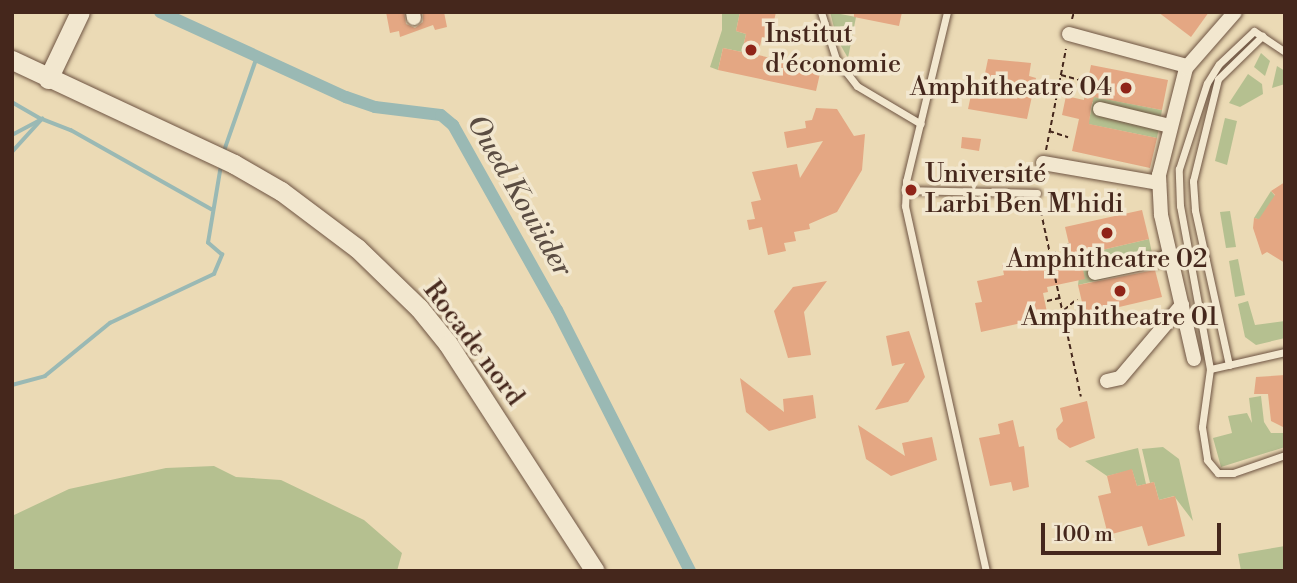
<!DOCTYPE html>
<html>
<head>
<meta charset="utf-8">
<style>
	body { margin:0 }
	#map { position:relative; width:1297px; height:583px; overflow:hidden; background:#ebdab5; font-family:"Libre Bodoni",serif }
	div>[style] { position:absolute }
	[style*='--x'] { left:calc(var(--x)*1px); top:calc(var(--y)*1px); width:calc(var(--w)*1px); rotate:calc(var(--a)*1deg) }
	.green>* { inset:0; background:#b5c090 }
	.stream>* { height:3.5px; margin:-1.75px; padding:0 1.75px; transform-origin:1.75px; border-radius:1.75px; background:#9ab9b4 }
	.canal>* { height:12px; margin:-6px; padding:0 6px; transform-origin:6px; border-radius:6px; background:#9ab9b4 }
	.building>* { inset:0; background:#e4a783 }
	.path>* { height:2px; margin-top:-1px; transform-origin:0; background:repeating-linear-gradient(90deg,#45271c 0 5px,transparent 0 8.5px) }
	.roads { filter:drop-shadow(0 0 2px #6e5442) drop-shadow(0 0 2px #6e5442) }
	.lane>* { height:7px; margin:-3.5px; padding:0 3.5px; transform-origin:3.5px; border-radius:3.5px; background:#f2e7cf }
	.street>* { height:14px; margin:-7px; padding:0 7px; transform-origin:7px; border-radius:7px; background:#f2e7cf }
	.secondary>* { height:19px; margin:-9.5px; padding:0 9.5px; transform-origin:9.5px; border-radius:9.5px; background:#f2e7cf }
	.dots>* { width:19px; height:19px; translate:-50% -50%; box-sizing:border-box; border:4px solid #f2e7cf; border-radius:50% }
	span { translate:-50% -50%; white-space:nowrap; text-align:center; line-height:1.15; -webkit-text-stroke:7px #f2e7cf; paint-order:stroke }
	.poi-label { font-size:26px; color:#45271c }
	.left { translate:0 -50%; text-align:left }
	.right { translate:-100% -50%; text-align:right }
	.street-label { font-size:26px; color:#45271c }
	.water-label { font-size:28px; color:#5a4c42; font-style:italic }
	.frame { position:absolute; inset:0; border:14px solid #45271c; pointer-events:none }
	.scale { position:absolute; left:1041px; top:523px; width:180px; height:32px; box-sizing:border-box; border:4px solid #45271c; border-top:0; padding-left:9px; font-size:21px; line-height:24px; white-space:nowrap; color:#45271c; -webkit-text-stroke:5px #f2e7cf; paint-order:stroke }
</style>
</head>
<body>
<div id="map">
	<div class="green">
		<div style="clip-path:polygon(722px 12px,740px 12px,736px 31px,746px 34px,742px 52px,723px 48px,718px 70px,710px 67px,722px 30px)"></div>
		<div style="clip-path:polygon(830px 12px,856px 17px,848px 58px,837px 39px)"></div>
		<div style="clip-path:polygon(1261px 53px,1270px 61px,1265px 76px,1254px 67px)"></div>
		<div style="clip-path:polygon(1277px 66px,1285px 71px,1285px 84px,1272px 88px)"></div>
		<div style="clip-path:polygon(1248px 74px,1262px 84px,1263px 94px,1240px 107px,1229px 103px)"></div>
		<div style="clip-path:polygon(1085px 95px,1162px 110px,1157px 138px,1078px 122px,1089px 120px,1093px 102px,1084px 100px)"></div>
		<div style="clip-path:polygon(1225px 118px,1237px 121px,1227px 165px,1215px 161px)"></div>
		<div style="clip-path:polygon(1271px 191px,1276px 197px,1261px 220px,1254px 218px)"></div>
		<div style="clip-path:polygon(1230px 211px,1236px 247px,1226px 248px,1220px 212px)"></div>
		<div style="clip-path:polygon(1149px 239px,1155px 267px,1078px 285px,1081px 261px,1073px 262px,1072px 257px)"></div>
		<div style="clip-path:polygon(1238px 259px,1245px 295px,1235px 297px,1229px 261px)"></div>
		<div style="clip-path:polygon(1248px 301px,1255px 325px,1285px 321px,1285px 338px,1256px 345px,1245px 337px,1238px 304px)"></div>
		<div style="clip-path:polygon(1261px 396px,1264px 422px,1271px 433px,1285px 433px,1285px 447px,1221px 467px,1213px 438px,1232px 433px,1228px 416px,1247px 413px,1252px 423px,1249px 398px)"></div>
		<div style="clip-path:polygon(1163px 447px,1179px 459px,1193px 521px,1174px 496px,1159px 500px,1154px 482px,1150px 483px,1142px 449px)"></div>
		<div style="clip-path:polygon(1138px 448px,1146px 484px,1137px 486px,1132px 470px,1107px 476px,1085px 461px)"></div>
		<div style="clip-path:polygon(214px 466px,236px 477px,281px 480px,364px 520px,402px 553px,397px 571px,12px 571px,12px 516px,69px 489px,166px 468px)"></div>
		<div style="clip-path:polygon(1285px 546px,1285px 571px,1241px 571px,1238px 554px)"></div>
	</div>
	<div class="stream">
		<div style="--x:12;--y:102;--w:34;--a:30"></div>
		<div style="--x:12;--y:135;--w:30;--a:-28"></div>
		<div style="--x:224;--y:151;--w:100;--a:-70.7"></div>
		<div style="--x:12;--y:152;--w:45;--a:-47.7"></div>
		<div style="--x:42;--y:119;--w:31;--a:21"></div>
		<div style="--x:71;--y:130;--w:161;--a:29.4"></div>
		<div style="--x:12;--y:385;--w:34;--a:-15"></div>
		<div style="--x:45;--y:376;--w:84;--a:-39.2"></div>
		<div style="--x:110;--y:323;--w:115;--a:-25.2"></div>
		<div style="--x:214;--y:274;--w:21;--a:-67"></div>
		<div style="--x:222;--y:255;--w:18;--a:-139"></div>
		<div style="--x:208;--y:243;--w:79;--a:-80.5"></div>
	</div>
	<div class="canal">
		<div style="--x:160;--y:12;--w:205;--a:24.6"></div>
		<div style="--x:346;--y:97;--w:31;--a:19"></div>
		<div style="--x:375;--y:107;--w:66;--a:6.9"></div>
		<div style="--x:441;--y:115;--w:16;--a:40"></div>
		<div style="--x:453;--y:125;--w:212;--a:60.7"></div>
		<div style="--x:557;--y:310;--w:293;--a:63"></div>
	</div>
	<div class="building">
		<div style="clip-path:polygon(386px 12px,404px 12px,406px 24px,415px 28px,423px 22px,423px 12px,444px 12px,447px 27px,435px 30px,433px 25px,400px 37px,399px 31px,390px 33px)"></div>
		<div style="clip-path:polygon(740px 12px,776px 12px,770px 39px,762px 37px,758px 55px,821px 69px,816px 91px,718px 70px,723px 48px,742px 52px,746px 34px,736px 31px)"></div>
		<div style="clip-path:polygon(854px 12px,902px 12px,899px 26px,854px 17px)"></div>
		<div style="clip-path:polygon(1158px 12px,1209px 12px,1191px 37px)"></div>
		<div style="clip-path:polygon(988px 59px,1031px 63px,1029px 76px,1036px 78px,1027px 119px,968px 109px,974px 81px,983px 83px)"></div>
		<div style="clip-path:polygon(1091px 65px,1168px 80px,1162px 110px,1094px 97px,1091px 107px,1089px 124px,1157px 138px,1150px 168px,1072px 151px,1079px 119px,1062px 115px,1066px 96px,1084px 100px)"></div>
		<div style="clip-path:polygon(816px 108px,837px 109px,854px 136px,865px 134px,862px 170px,837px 212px,809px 224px,810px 229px,794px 232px,796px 241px,784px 243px,786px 251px,768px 255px,762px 227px,749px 230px,747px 220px,755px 219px,751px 202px,761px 200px,752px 172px,797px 164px,800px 178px,823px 141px,787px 148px,784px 132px,806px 128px,805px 121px,812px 120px)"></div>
		<div style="clip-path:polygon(962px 137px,981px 139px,979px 151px,961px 148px)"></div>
		<div style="clip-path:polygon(1285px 182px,1285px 263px,1267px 252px,1262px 255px,1253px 228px,1254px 218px,1259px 219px,1275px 195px,1271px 191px)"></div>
		<div style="clip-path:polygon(1142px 210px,1149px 239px,1072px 257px,1065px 227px)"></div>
		<div style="clip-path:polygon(1081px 260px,1085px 279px,1047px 287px,1048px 292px,1043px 293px,1048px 317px,981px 332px,975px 303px,982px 302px,977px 281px,1004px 275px,1002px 265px,1021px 261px,1023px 268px,1041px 264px,1042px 268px)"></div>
		<div style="clip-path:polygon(1155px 270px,1162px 297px,1085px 315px,1078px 285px)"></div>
		<div style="clip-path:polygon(827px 281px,804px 312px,811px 355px,788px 358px,774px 311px,793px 287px)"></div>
		<div style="clip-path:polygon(909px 331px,925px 377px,908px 402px,875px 410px,905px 363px,892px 366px,886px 336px)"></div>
		<div style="clip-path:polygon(1285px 375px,1285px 428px,1271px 421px,1268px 394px,1254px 394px,1256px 377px)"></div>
		<div style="clip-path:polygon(740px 378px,784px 412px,783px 399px,813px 395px,816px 418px,769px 431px,746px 412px)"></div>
		<div style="clip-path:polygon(1087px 401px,1095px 438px,1070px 448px,1058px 439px,1056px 429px,1063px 421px,1060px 408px)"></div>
		<div style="clip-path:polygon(1013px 420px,1019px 447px,1024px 446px,1029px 487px,1013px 491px,1011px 482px,990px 486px,979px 438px,1000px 434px,998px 424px)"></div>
		<div style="clip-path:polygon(858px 425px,905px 456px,902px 443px,932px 437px,937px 460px,891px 476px,866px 459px)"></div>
		<div style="clip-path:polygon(1132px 469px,1137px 486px,1154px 482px,1159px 500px,1175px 496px,1185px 536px,1148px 546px,1142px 526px,1108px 535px,1098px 496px,1111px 493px,1107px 476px)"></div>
	</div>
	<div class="path">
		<div style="--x:1072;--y:19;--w:7;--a:-74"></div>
		<div style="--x:1061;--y:75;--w:27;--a:15"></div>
		<div style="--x:1049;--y:131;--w:20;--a:18"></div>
		<div style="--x:1046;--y:150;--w:103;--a:-78.8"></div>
		<div style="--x:1039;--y:203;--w:198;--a:77.8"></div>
		<div style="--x:1052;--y:255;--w:20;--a:-33"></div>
		<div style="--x:1044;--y:274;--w:10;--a:-11"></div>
		<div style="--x:1047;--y:301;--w:13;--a:-13"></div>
		<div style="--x:1064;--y:310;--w:17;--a:-40"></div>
	</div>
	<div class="roads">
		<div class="lane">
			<div style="--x:821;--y:12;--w:49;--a:72.3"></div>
			<div style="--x:836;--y:59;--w:34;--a:52"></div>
			<div style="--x:857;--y:86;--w:74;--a:30.7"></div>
			<div style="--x:947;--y:12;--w:174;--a:103.6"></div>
			<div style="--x:906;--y:181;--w:25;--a:92"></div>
			<div style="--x:905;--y:206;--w:374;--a:77.5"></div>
			<div style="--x:905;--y:190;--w:132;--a:1.3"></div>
			<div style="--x:1285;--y:352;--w:77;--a:167.2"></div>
			<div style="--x:1210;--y:369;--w:59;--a:97.9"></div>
			<div style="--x:1202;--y:427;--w:33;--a:81"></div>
			<div style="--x:1207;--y:460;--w:17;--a:50"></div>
			<div style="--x:1218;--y:473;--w:15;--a:0"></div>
			<div style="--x:1233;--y:473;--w:55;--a:-19.1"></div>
			<div style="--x:1229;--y:365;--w:159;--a:-102.4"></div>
			<div style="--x:1195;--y:210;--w:29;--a:-94"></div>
			<div style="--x:1193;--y:181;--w:105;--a:-76.2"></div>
			<div style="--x:1218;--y:79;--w:62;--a:-44.3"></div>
			<div style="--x:1210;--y:369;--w:166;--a:-100.4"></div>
			<div style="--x:1180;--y:206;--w:37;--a:-92"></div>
			<div style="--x:1179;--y:169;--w:90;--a:-72"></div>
			<div style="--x:1207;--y:83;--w:22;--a:-58"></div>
			<div style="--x:1219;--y:64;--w:48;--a:-43.3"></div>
			<div style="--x:1254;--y:31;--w:37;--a:34"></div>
		</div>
		<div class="street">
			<div style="--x:413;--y:12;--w:6;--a:81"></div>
			<div style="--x:1069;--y:34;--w:122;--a:15.2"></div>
			<div style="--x:1100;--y:109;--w:72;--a:13.7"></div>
			<div style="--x:1043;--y:163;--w:118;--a:9.8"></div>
			<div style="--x:1095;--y:273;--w:78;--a:-11.9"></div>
			<div style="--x:1194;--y:359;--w:148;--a:-102.9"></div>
			<div style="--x:1161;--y:215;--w:40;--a:-92.9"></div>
			<div style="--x:1159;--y:175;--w:110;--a:-75.8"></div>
			<div style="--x:1186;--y:68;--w:74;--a:-48.8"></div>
			<div style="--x:1107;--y:381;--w:13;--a:-13"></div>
			<div style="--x:1120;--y:378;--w:96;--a:-49.7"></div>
		</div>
		<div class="secondary">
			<div style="--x:12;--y:60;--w:245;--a:25.1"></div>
			<div style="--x:234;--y:164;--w:54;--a:29.9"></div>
			<div style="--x:281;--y:191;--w:95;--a:36.9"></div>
			<div style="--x:357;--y:248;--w:86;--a:44.1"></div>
			<div style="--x:419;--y:308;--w:46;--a:51.1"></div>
			<div style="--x:448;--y:344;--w:270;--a:57.1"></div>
			<div style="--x:48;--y:79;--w:74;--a:-64.5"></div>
		</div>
	</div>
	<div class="dots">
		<div style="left:751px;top:50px;background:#8f2418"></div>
		<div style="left:1126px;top:88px;background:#8f2418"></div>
		<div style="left:911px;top:190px;background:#8f2418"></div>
		<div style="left:1107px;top:233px;background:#8f2418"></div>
		<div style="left:1120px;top:291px;background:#8f2418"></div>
	</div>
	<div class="poi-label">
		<span class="left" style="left:765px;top:50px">Institut<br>d'économie</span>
		<span class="right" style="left:1112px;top:88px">Amphitheatre 04</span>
		<span class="left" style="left:925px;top:190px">Université<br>Larbi Ben M'hidi</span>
		<span style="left:1107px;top:260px">Amphitheatre 02</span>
		<span style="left:1120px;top:318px">Amphitheatre 01</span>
	</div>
	<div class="street-label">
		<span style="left:473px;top:344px;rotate:53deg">Rocade nord</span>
	</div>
	<div class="water-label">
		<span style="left:519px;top:196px;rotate:60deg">Oued Kouiider</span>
	</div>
	<div class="frame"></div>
	<div class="scale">100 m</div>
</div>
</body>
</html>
